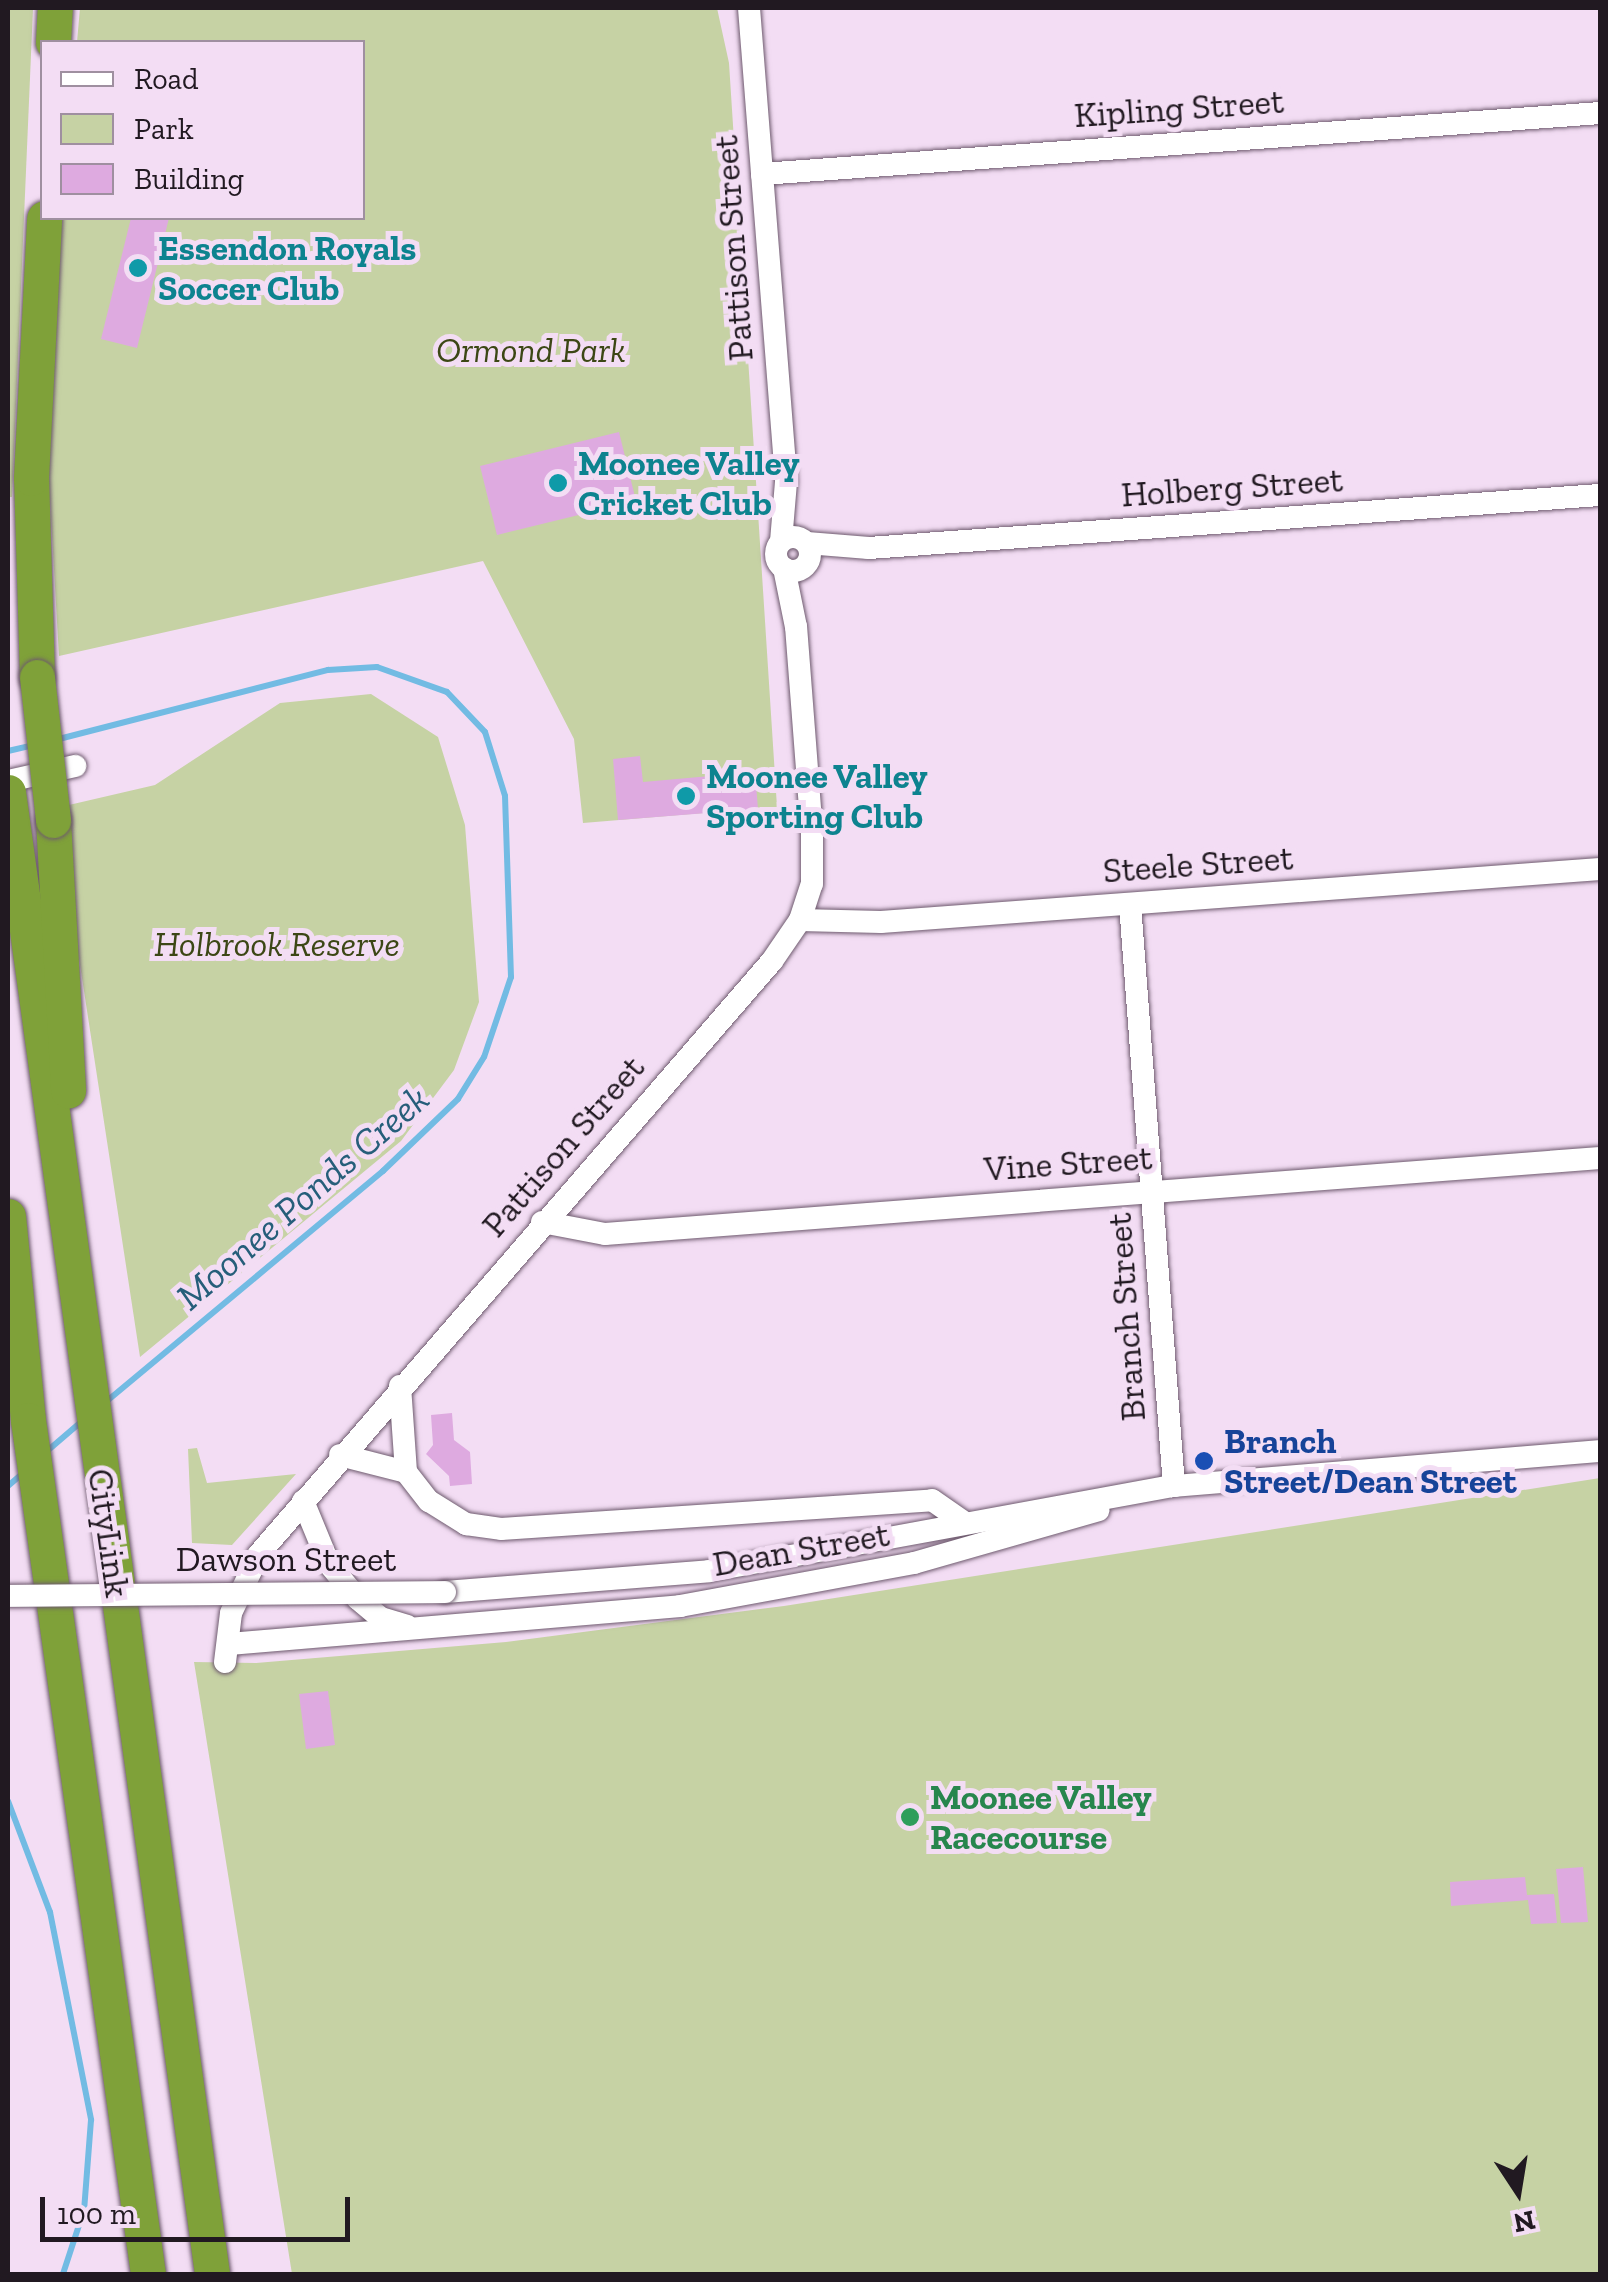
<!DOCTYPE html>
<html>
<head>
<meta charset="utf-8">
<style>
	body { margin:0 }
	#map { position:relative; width:1608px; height:2282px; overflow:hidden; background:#f3ddf4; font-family:"Zilla Slab",serif }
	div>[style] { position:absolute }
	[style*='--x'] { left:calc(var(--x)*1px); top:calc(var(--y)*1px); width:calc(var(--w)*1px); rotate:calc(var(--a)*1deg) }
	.green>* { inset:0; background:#c6d2a4 }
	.stream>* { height:6px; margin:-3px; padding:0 3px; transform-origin:3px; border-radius:3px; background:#72bbe3 }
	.building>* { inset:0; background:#deaae0 }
	.roads { filter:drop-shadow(0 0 2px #6e5a6e) drop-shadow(0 0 2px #6e5a6e) }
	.minor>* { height:22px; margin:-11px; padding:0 11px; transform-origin:11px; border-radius:11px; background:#fff }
	.minor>.ring { margin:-11px; padding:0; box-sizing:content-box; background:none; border:22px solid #fff; border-radius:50% }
	.highway>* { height:35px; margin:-17.5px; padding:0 17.5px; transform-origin:17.5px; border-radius:17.5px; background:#7fa139 }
	.bridges { filter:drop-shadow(0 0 2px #6e5a6e) drop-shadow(0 0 2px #6e5a6e) }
	.minor-bridge>* { height:22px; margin:-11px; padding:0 11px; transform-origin:11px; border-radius:11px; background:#fff }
	.highway-bridge>* { height:35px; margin:-17.5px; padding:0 17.5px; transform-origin:17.5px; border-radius:17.5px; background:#7fa139 }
	.dots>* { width:28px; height:28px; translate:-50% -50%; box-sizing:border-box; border:5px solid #f3ddf4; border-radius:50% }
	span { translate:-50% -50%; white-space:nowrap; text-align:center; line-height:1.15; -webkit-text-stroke:10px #f3ddf4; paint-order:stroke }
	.street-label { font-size:35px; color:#211921 }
	.culture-label { font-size:35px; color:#0d838f; font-weight:700 }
	.left { translate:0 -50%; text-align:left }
	.park-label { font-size:35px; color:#3c4715; font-style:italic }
	.transit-label { font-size:35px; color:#164399; font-weight:700 }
	.leisure-label { font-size:35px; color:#27864d; font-weight:700 }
	.water-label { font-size:38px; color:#265e7a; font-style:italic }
	.frame { position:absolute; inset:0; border:10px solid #211921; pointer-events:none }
	.legend { position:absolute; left:40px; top:40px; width:325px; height:180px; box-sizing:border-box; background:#f3ddf4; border:2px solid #9f8fa0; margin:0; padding:12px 18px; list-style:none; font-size:30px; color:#211921 }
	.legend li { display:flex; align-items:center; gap:20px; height:50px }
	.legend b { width:50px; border:2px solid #9f8fa0 }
	.north { position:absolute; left:1468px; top:2142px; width:100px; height:100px; -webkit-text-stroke:8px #f3ddf4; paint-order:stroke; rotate:168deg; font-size:28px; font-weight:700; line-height:40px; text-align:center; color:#211921 }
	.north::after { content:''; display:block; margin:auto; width:35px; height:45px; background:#211921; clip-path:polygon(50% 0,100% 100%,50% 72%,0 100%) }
	.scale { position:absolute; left:40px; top:2197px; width:310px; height:45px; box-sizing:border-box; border:5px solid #211921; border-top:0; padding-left:12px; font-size:30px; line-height:35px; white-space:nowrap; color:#211921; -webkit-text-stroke:8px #f3ddf4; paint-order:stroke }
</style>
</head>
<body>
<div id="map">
	<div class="green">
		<div style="clip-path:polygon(8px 8px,33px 8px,12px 497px,8px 497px)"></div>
		<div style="clip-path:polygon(80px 8px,717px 8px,729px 63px,777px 807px,583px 823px,574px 739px,483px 561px,59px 656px,45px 413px,62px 218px,362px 218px,362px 42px,77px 42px)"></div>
		<div style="clip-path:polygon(371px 694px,438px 737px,465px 825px,479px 1002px,454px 1070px,401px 1141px,140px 1357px,56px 808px,155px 785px,280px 703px)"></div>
		<div style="clip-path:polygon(197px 1448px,207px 1483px,296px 1474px,232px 1545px,192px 1543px,188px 1449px)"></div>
		<div style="clip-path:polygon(1600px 1478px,1600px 2274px,292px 2274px,194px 1662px,256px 1663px,506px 1642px,784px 1606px)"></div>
	</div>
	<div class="stream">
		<div style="--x:55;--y:740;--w:282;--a:-14.4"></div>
		<div style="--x:328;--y:670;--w:49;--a:-3.5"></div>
		<div style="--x:377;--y:667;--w:74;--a:19.7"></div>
		<div style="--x:447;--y:692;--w:55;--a:46.5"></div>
		<div style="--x:485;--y:732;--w:67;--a:72.6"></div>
		<div style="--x:505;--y:796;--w:181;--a:88.1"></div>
		<div style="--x:511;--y:977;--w:84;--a:108.6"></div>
		<div style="--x:484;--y:1057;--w:49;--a:121.8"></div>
		<div style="--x:458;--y:1099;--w:104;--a:136.2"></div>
		<div style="--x:383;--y:1171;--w:364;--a:140.2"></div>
		<div style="--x:8;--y:751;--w:26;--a:-13"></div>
		<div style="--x:46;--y:1452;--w:48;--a:-40.7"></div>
		<div style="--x:8;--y:1486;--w:18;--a:-41"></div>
		<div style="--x:8;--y:1801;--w:119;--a:69.3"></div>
		<div style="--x:50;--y:1912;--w:212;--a:78.8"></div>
		<div style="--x:91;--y:2120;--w:90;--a:94.4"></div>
		<div style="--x:84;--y:2210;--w:67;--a:108.2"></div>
	</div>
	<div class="building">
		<div style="clip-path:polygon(131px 218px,169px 218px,137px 348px,101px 339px)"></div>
		<div style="clip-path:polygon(619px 432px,636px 501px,497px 535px,480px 466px)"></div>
		<div style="clip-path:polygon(640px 756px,643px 782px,755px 772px,758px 809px,618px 820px,613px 759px)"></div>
		<div style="clip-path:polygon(452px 1413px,454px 1440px,470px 1452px,472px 1484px,450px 1486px,449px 1476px,426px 1454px,433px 1445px,431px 1415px)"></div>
		<div style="clip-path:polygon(328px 1691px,335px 1745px,306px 1749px,299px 1694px)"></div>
		<div style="clip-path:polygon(1583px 1867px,1588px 1922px,1561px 1923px,1556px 1869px)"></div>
		<div style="clip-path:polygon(1525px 1877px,1527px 1895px,1554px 1894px,1557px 1923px,1531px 1924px,1528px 1900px,1451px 1906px,1450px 1882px)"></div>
	</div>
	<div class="roads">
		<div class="minor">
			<div style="--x:749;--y:8;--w:475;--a:85.5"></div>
			<div style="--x:786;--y:482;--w:60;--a:94.8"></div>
			<div style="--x:762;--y:174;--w:840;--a:-4.16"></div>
			<div class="ring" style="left:776px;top:537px;width:12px;height:12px"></div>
			<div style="--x:807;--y:543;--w:62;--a:4.6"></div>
			<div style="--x:869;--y:548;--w:733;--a:-4.15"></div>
			<div style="--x:8;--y:781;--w:69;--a:-12.6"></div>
			<div style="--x:1130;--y:904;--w:584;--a:85.68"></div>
			<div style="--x:800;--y:920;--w:81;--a:1.4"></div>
			<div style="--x:881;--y:922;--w:721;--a:-4.22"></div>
			<div style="--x:542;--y:1222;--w:64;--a:10.8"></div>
			<div style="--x:605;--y:1234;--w:998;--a:-4.37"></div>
			<div style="--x:400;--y:1386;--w:86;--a:86"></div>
			<div style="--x:406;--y:1472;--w:37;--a:52"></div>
			<div style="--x:429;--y:1501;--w:44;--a:31.9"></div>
			<div style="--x:466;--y:1524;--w:35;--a:8"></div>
			<div style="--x:501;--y:1529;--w:432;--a:-3.8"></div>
			<div style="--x:932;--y:1500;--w:40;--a:34.9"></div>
			<div style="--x:340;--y:1455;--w:68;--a:14.4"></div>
			<div style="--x:303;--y:1501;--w:68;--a:67.6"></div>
			<div style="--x:329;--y:1564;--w:45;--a:50.4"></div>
			<div style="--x:358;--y:1599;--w:30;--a:40"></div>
			<div style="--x:381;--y:1618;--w:27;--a:17"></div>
			<div style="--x:445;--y:1592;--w:265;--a:-4.5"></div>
			<div style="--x:709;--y:1571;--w:473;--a:-10.4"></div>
			<div style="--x:1174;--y:1486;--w:427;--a:-4.7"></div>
			<div style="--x:229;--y:1644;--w:453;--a:-4.8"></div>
			<div style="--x:680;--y:1606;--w:238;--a:-10.4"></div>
			<div style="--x:914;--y:1563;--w:192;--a:-16"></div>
			<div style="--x:225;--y:1662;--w:49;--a:-83"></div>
			<div style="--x:231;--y:1613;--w:65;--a:-64.6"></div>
			<div style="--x:259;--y:1554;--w:784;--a:-49.14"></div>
			<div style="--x:772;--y:961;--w:50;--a:-55.7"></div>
			<div style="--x:800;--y:920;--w:38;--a:-72"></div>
			<div style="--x:812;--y:884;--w:50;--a:-90"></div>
			<div style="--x:812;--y:834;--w:208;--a:-94.4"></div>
			<div style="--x:796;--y:627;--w:60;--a:-101.5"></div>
		</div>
		<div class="highway">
			<div style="--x:53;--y:42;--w:34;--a:-87"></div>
			<div style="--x:37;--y:677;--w:199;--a:-91.7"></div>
			<div style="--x:31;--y:478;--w:260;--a:-87.1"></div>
			<div style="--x:8;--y:792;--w:1496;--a:82.16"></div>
			<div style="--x:53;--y:820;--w:271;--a:86.8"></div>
			<div style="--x:8;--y:1216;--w:205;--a:84.4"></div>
			<div style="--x:28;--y:1420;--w:862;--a:82"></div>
		</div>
	</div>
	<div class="bridges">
		<div class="minor-bridge">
			<div style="--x:8;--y:1596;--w:437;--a:-0.5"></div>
		</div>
		<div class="highway-bridge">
			<div style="--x:37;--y:677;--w:144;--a:83.6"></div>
		</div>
	</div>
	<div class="dots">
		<div style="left:138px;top:268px;background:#0f9aa8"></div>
		<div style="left:558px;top:483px;background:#0f9aa8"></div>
		<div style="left:686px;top:796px;background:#0f9aa8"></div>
		<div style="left:1204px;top:1461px;background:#1a4fb4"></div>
		<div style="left:910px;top:1817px;background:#2e9e5b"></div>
	</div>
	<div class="street-label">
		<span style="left:1179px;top:108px;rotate:-4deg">Kipling Street</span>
		<span style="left:733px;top:248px;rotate:-94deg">Pattison Street</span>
		<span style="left:1232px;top:487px;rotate:-4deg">Holberg Street</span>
		<span style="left:1198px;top:864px;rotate:-4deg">Steele Street</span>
		<span style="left:563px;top:1146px;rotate:-49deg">Pattison Street</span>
		<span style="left:1068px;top:1163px;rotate:-4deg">Vine Street</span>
		<span style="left:1126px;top:1317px;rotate:-94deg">Branch Street</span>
		<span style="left:109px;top:1533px;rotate:82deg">CityLink</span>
		<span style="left:801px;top:1549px;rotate:-10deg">Dean Street</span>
		<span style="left:286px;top:1559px">Dawson Street</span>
	</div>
	<div class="culture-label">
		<span class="left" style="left:158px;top:268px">Essendon Royals<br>Soccer Club</span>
		<span class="left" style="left:578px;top:483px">Moonee Valley<br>Cricket Club</span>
		<span class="left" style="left:706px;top:796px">Moonee Valley<br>Sporting Club</span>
	</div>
	<div class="park-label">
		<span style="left:531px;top:350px">Ormond Park</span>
		<span style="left:277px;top:944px">Holbrook Reserve</span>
	</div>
	<div class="transit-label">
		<span class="left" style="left:1224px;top:1461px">Branch<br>Street/Dean Street</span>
	</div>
	<div class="leisure-label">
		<span class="left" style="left:930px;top:1817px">Moonee Valley<br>Racecourse</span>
	</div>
	<div class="water-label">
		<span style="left:303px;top:1198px;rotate:-41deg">Moonee Ponds Creek</span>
	</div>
	<div class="frame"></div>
	<ul class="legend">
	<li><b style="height:12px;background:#fff"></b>Road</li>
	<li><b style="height:28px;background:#c6d2a4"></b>Park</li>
	<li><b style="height:28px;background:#deaae0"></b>Building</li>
	</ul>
	<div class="north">N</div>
	<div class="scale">100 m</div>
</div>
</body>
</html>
